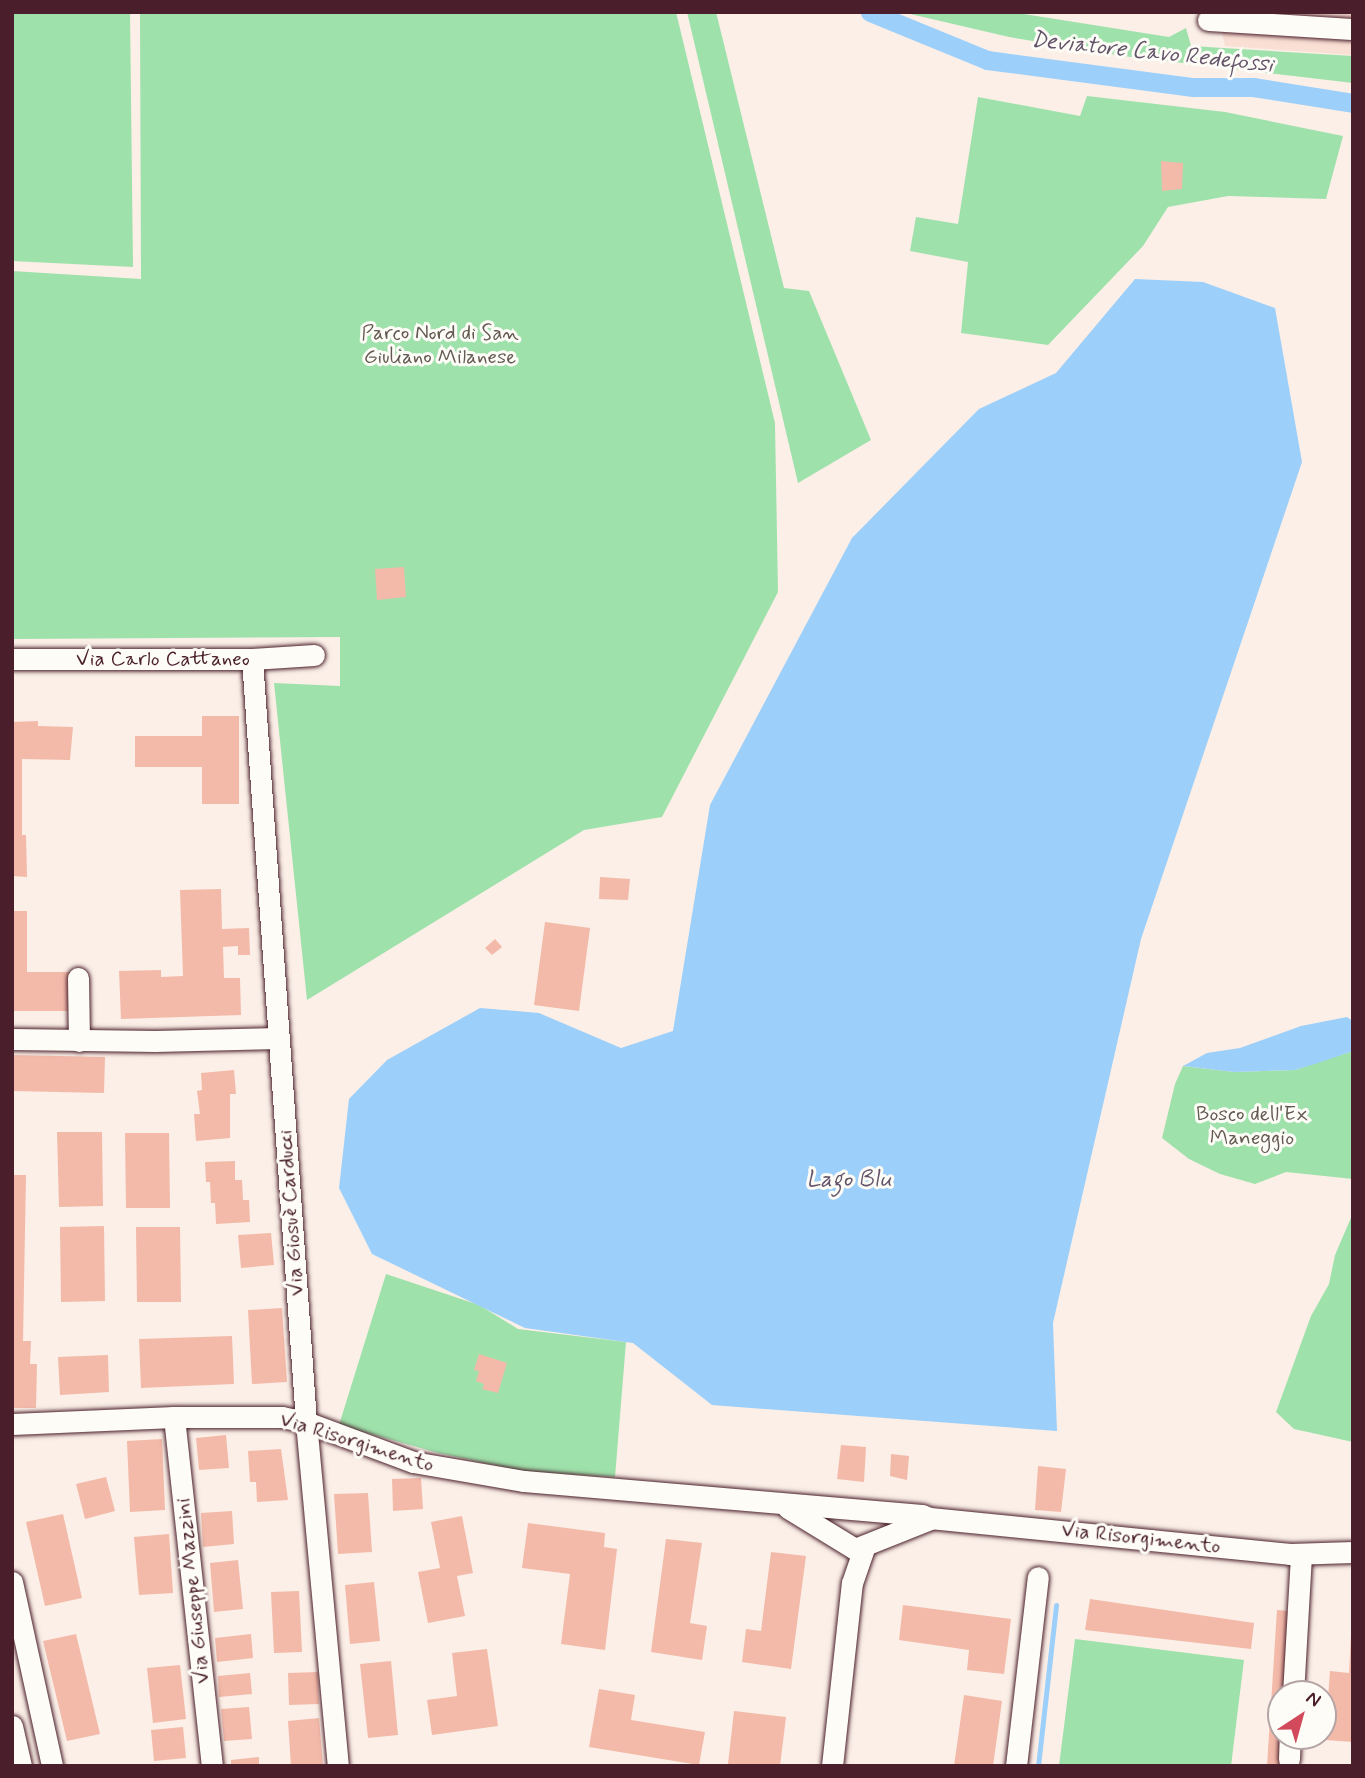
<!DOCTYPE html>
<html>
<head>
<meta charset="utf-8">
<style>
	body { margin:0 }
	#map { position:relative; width:1365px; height:1778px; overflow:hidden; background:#fbefe7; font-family:Mynerve,sans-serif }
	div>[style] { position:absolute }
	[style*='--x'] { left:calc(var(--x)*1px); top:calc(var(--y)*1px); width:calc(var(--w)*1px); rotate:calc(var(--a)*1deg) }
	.built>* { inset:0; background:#f9dfd4 }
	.green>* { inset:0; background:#9fe1ab }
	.water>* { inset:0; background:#9ccffa }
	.stream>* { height:5px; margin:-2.5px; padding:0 2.5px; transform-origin:2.5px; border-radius:2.5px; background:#9ccffa }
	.canal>* { height:19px; margin:-9.5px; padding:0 9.5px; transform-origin:9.5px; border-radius:9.5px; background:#9ccffa }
	.building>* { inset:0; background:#f3baa9 }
	.roads { filter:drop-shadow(0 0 2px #4a1f2b) drop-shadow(0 0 2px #4a1f2b) }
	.minor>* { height:21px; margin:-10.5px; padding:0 10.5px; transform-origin:10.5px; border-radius:10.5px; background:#fdfcf7 }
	span { translate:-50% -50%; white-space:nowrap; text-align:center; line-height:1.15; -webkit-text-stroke:6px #fdfcf7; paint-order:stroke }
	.park-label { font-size:21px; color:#645951 }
	.street-label { font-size:21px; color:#4a1f2b }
	.water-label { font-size:23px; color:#635469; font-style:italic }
	.frame { position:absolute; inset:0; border:14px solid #4a1f2b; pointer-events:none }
	.north { position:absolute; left:1267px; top:1680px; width:70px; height:70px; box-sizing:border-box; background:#fdfcf7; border:2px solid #b5a4a5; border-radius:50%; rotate:36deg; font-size:19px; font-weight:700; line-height:28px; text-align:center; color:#4a1f2b }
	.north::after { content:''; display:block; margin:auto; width:24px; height:32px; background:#d1495b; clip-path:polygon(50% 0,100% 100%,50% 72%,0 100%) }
</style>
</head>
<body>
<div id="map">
	<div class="built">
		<div style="clip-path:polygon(1186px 12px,1353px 12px,1353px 55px,1225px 46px,1219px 18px)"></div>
	</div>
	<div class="green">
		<div style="clip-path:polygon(12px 12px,130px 12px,133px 267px,12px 261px)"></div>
		<div style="clip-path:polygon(140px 12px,676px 12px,775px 423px,778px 592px,662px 817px,584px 830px,307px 1000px,274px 683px,340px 686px,340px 637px,12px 639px,12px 271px,141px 279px)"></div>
		<div style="clip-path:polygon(687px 12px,716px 12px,784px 288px,809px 291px,871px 440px,798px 483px)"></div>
		<div style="clip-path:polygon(1011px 12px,1169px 37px,1186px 28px,1191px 46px,1353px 56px,1353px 83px,1123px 56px,1009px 37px,906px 13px)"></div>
		<div style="clip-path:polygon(1087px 96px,1225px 112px,1343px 136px,1326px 199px,1228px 196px,1168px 207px,1143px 246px,1048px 345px,961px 333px,968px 262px,910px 251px,916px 217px,958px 224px,978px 97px,1080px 116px)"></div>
		<div style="clip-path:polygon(1353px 1051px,1353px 1179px,1286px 1172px,1255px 1184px,1220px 1174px,1189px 1159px,1162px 1138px,1175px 1084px,1183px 1066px,1234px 1072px,1295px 1070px)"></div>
		<div style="clip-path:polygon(1353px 1213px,1353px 1442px,1294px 1429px,1276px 1412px,1311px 1316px,1329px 1284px,1335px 1255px)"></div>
		<div style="clip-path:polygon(386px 1274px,479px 1305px,518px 1329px,626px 1342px,615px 1477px,521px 1471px,438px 1453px,339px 1425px)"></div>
		<div style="clip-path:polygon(1075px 1639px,1244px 1660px,1231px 1766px,1059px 1766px)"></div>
	</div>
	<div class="water">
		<div style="clip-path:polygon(1135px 279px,1203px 282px,1275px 308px,1302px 462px,1141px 939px,1053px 1323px,1057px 1431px,712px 1405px,633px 1343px,525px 1328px,372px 1254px,339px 1188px,349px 1099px,387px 1060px,480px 1008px,539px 1013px,621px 1048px,673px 1031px,710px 805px,852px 538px,979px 409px,1056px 373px)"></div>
		<div style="clip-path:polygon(1347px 1017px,1353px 1021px,1353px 1051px,1318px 1063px,1295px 1070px,1234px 1072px,1183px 1066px,1207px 1053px,1240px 1048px,1301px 1026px)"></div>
	</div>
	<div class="stream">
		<div style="--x:1038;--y:1766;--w:162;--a:-83.6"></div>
	</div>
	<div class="canal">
		<div style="--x:870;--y:12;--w:126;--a:22.3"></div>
		<div style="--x:987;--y:60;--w:208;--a:7.5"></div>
		<div style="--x:1193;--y:87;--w:60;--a:0"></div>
		<div style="--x:1253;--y:87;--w:101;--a:9.1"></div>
	</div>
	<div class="building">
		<div style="clip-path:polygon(1161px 161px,1183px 163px,1182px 189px,1162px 191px)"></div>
		<div style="clip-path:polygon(404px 567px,406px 597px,377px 600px,375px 569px)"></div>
		<div style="clip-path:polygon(202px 716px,239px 716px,239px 804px,202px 804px,202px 767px,135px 767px,135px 736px,202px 736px)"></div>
		<div style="clip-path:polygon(38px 721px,38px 726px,73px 727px,70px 760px,22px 759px,22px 835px,26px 835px,27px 877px,12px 876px,12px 722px)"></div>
		<div style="clip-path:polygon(600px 877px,630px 879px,628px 900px,599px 899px)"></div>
		<div style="clip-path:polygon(221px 889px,222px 929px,249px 928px,250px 955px,238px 955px,238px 946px,223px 947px,224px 978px,240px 978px,241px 1015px,121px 1019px,119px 971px,161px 970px,161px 977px,183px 976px,180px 890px)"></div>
		<div style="clip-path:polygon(12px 911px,27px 911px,27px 972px,74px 972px,74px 1011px,12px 1011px)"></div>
		<div style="clip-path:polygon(545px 922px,590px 928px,579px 1011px,534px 1005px)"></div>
		<div style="clip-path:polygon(495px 939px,502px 947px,492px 955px,485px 948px)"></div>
		<div style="clip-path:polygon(12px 1055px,105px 1057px,104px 1093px,12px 1091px)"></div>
		<div style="clip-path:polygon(234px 1070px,236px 1094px,230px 1094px,230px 1138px,196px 1141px,194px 1114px,200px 1114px,197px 1091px,202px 1090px,201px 1073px)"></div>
		<div style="clip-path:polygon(57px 1132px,102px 1132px,103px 1206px,59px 1207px)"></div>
		<div style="clip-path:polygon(125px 1133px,169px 1133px,170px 1208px,126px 1208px)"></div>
		<div style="clip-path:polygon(235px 1161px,235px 1180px,242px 1180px,243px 1200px,249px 1200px,250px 1222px,216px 1224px,215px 1203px,211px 1203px,210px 1182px,206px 1182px,205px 1162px)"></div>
		<div style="clip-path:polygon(12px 1175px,26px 1175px,23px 1341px,31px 1341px,30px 1364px,37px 1364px,36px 1408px,12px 1408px)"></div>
		<div style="clip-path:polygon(104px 1226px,105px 1301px,61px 1302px,60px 1227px)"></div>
		<div style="clip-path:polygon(136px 1227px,180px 1227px,181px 1302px,137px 1302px)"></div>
		<div style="clip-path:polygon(271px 1233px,274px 1265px,241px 1268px,238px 1235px)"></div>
		<div style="clip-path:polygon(282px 1308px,287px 1382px,252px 1384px,248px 1310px)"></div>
		<div style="clip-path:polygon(232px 1336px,234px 1384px,141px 1388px,139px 1339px)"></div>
		<div style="clip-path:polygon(479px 1354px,507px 1363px,498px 1393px,482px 1389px,484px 1384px,476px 1381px,479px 1371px,474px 1370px)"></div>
		<div style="clip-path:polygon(108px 1355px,109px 1392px,60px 1395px,58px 1357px)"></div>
		<div style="clip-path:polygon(226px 1435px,229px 1468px,199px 1470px,196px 1438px)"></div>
		<div style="clip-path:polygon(162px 1439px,165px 1510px,130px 1512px,127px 1441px)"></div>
		<div style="clip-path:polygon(841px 1445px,866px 1447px,864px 1482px,837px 1479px)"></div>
		<div style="clip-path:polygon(281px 1449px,288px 1500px,257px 1502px,256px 1482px,250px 1482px,248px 1451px)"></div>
		<div style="clip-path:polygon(891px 1454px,909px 1456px,907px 1480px,890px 1476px)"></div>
		<div style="clip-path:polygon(1038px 1466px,1066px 1469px,1061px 1512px,1035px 1510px)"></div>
		<div style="clip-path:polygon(106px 1477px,115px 1511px,85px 1519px,76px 1484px)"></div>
		<div style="clip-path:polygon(421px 1478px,423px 1509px,393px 1511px,392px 1479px)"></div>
		<div style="clip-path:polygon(368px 1493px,372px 1552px,338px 1554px,334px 1494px)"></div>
		<div style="clip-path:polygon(232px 1511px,234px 1544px,203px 1547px,201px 1513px)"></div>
		<div style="clip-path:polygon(63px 1514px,82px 1598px,45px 1606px,26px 1522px)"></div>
		<div style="clip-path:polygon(462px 1516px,473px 1573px,457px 1576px,465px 1616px,428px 1623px,418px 1572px,440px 1568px,431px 1522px)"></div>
		<div style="clip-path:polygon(528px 1523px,605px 1533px,604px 1547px,617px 1549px,605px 1650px,561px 1644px,570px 1574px,522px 1568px)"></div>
		<div style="clip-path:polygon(169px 1534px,173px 1593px,139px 1595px,134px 1537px)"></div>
		<div style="clip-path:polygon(666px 1539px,702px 1543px,690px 1623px,707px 1626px,702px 1660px,651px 1652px)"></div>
		<div style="clip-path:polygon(771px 1552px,806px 1556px,791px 1669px,742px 1662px,746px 1629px,761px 1631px)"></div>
		<div style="clip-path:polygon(238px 1560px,243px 1609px,214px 1612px,210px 1563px)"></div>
		<div style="clip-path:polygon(374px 1582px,380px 1641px,350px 1644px,345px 1585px)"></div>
		<div style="clip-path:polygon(299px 1591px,302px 1652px,274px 1653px,271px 1592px)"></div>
		<div style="clip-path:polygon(1090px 1599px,1254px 1623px,1251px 1649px,1085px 1630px)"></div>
		<div style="clip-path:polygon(903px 1605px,1011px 1619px,1004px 1674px,967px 1670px,969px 1650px,899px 1640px)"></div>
		<div style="clip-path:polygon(1277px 1610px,1290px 1611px,1284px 1694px,1281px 1694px,1279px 1766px,1267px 1766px)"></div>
		<div style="clip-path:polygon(76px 1634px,100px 1734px,67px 1741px,43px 1641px)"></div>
		<div style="clip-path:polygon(251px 1634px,253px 1658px,217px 1662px,215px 1638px)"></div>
		<div style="clip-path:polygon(1351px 1635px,1353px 1742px,1325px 1740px,1330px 1671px,1349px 1673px)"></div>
		<div style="clip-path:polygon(487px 1649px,498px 1726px,432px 1735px,427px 1700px,457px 1696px,452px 1653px)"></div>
		<div style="clip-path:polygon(391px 1661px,398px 1735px,368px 1738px,360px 1664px)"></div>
		<div style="clip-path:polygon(180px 1665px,186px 1719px,153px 1723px,147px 1668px)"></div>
		<div style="clip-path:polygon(318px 1672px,319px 1704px,289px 1705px,288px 1673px)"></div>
		<div style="clip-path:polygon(250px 1673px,252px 1694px,219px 1697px,218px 1676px)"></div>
		<div style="clip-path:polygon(599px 1689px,635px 1695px,631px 1720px,705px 1732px,699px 1765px,589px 1747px)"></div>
		<div style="clip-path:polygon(964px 1695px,1002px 1701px,993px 1766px,954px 1766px)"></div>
		<div style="clip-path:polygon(249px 1707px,252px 1739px,224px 1741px,221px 1709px)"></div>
		<div style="clip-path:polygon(734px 1711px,786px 1717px,780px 1766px,728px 1764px)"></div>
		<div style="clip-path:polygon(319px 1718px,323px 1766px,291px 1766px,288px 1721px)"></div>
		<div style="clip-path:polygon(183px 1727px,186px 1758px,154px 1761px,151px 1730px)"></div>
		<div style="clip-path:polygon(259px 1757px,259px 1766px,231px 1766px,231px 1760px)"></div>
	</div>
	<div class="roads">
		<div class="minor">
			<div style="--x:1208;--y:20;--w:145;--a:3.6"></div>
			<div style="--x:12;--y:659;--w:240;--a:0"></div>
			<div style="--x:252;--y:659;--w:62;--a:-3.7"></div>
			<div style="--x:252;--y:659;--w:765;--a:85.95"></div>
			<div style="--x:306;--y:1422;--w:345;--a:84.7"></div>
			<div style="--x:78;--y:978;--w:63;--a:89.1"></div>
			<div style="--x:12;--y:1039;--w:143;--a:0.8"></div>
			<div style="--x:155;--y:1041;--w:123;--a:-1.4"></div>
			<div style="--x:174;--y:1417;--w:351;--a:83.8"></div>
			<div style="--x:12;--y:1424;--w:162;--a:-2.5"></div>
			<div style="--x:174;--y:1417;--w:108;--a:0"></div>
			<div style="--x:282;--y:1417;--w:25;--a:12"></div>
			<div style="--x:306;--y:1422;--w:114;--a:20.5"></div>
			<div style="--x:413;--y:1462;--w:113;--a:9.7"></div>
			<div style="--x:524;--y:1481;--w:399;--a:4.9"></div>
			<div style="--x:922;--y:1515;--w:9;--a:21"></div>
			<div style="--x:930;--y:1518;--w:362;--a:5.7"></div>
			<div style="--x:1290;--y:1554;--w:63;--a:-1.8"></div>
			<div style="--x:788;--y:1508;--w:79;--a:31.5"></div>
			<div style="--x:855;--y:1549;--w:81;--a:-21.8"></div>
			<div style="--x:12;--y:1582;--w:188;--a:77.7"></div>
			<div style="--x:1293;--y:1694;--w:140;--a:-86.7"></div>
			<div style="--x:12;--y:1726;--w:41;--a:77.3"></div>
			<div style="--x:1289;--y:1759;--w:23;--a:-88"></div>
			<div style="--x:832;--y:1766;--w:184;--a:-83.8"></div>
			<div style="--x:852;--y:1583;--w:37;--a:-71"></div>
			<div style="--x:1016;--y:1766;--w:190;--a:-83.4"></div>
		</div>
	</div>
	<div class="park-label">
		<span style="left:440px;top:345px">Parco Nord di San<br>Giuliano Milanese</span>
		<span style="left:1252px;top:1126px">Bosco dell'Ex<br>Maneggio</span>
	</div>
	<div class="street-label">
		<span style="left:163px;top:659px">Via Carlo Cattaneo</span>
		<span style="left:291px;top:1213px;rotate:-94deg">Via Giosuè Carducci</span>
		<span style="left:357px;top:1442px;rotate:17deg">Via Risorgimento</span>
		<span style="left:1141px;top:1538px;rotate:6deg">Via Risorgimento</span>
		<span style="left:193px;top:1591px;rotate:-96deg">Via Giuseppe Mazzini</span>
	</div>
	<div class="water-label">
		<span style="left:1152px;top:53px;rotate:6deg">Deviatore Cavo Redefossi</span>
		<span style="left:849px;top:1180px">Lago Blu</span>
	</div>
	<div class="frame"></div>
	<div class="north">N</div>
</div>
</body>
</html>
